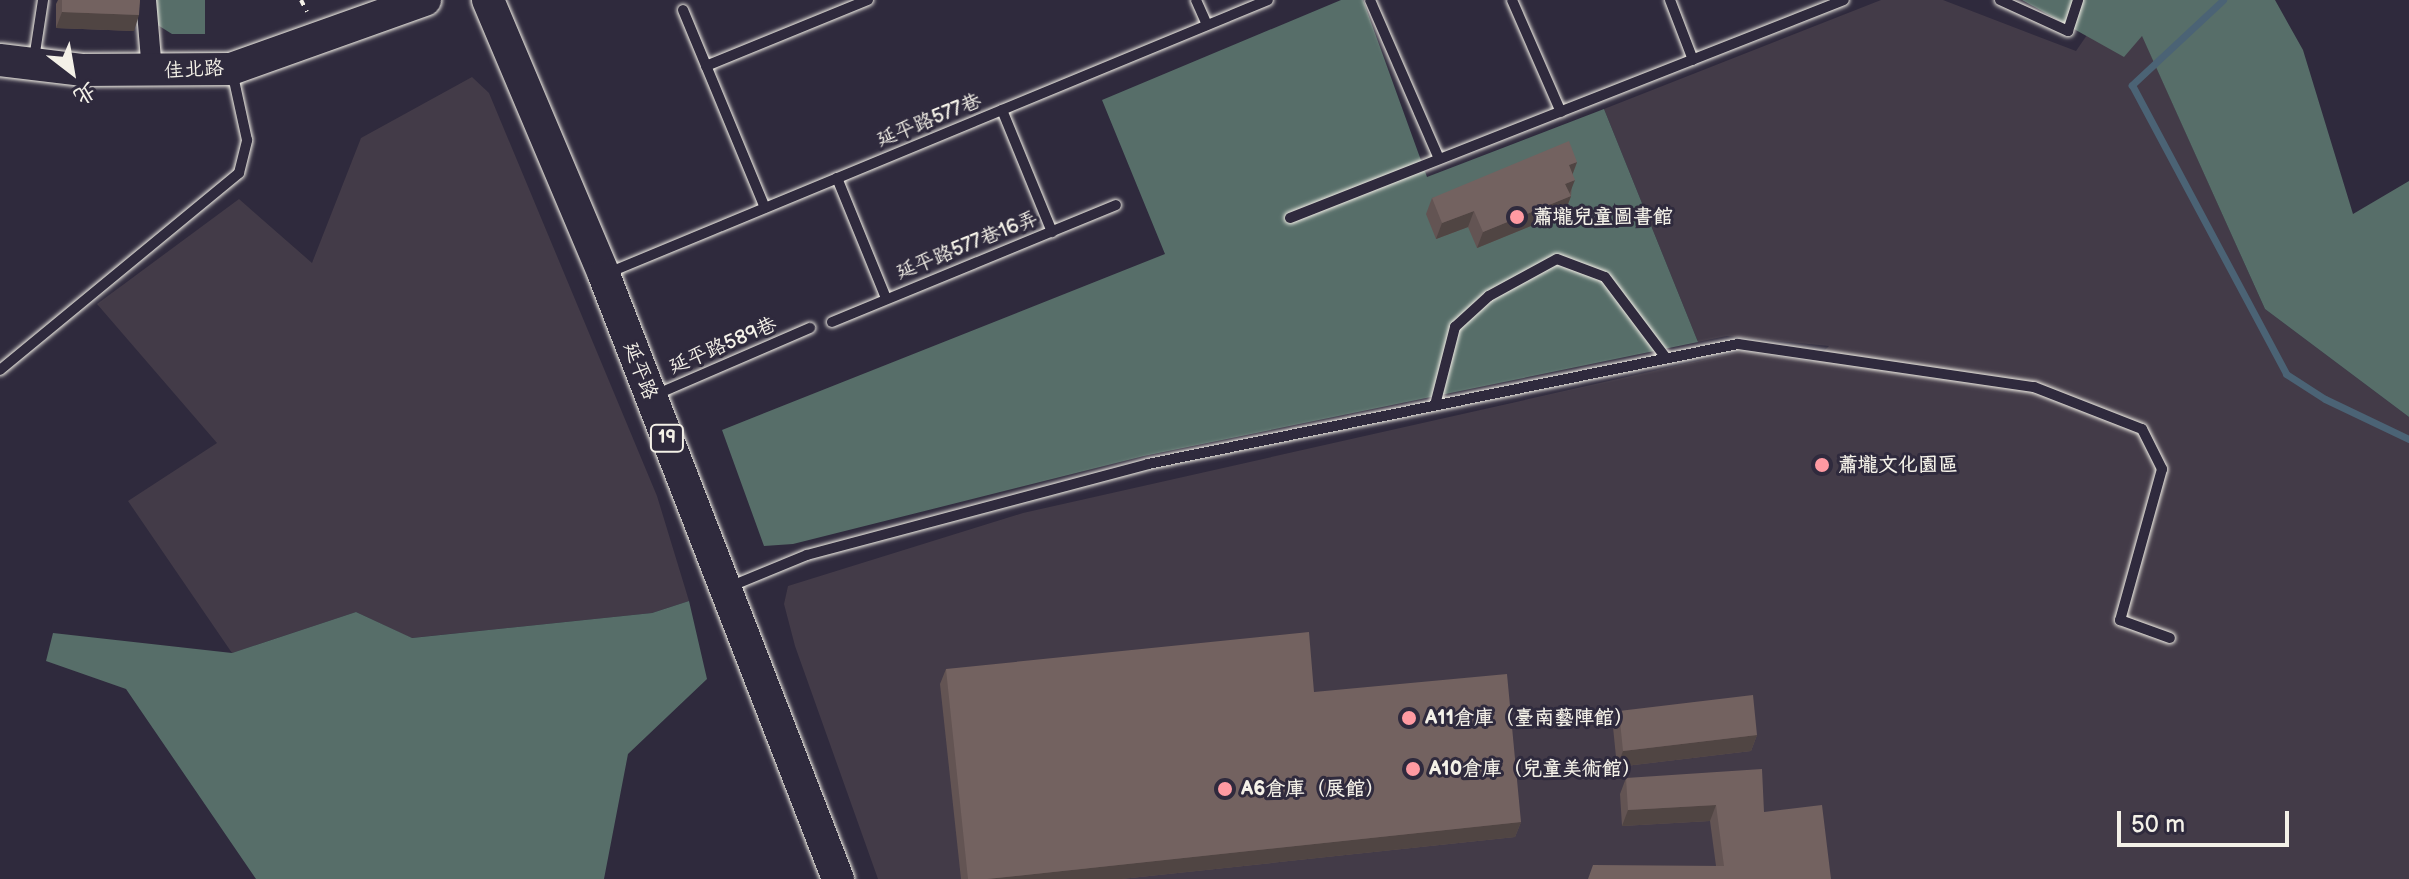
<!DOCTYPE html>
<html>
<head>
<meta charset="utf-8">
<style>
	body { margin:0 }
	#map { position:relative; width:2409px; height:879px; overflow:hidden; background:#2f2a3d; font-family:"Balsamiq Sans","LXGW WenKai TC",sans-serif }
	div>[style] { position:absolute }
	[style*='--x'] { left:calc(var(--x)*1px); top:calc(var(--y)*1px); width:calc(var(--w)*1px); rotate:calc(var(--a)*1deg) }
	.built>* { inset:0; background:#433b48 }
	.green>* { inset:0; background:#576e69 }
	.stream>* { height:7px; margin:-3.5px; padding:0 3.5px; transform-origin:3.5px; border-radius:3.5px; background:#4b6375 }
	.path>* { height:4px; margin-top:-2px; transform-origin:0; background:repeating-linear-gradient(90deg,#f4f1e8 0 6px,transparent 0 12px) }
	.roads { filter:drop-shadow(0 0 2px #f4f1e8) drop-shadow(0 0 2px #f4f1e8) }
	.service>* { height:10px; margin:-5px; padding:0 5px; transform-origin:5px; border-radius:5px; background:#2f2a3d }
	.minor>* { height:20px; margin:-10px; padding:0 10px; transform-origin:10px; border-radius:10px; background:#2f2a3d }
	.primary>* { height:32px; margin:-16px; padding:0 16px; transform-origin:16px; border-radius:16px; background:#2f2a3d }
	.wall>* { inset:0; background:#635453 }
	.shaded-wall>* { inset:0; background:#504543 }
	.building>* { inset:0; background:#736260 }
	.dots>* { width:22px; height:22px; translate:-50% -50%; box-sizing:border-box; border:4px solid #2f2a3d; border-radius:50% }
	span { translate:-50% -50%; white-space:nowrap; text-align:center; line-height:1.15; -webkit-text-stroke:6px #2f2a3d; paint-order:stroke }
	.shield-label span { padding:2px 6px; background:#2f2a3d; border:2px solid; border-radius:6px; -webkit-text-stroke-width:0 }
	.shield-label { font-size:18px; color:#f4f1e8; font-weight:700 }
	.street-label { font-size:20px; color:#f4f1e8 }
	.poi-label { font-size:20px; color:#f4f1e8; font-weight:700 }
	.left { translate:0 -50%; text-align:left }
	.north { position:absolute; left:32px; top:32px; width:80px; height:80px; -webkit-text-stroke:6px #2f2a3d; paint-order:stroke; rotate:149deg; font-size:22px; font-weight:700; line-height:32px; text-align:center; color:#f4f1e8 }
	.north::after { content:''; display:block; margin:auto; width:28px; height:36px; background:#f4f1e8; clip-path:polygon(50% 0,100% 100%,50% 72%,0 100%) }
	.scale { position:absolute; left:2117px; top:811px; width:172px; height:36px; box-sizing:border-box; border:4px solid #f4f1e8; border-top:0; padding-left:10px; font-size:24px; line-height:28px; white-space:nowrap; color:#f4f1e8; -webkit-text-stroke:6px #2f2a3d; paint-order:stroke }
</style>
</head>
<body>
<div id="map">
	<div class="built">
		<div style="clip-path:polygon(1881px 0,1943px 0,2076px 51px,2087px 35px,2124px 56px,2142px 35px,2265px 309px,2409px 417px,2409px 879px,878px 879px,795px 646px,784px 604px,788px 586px,1023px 513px,1742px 351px,1813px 362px,1829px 346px,1727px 336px,1698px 342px,1604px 109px)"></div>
		<div style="clip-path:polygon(472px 77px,489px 93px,657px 496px,689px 601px,652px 613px,411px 638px,356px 612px,232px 653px,128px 501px,217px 443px,97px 304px,239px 199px,312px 263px,361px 138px)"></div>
	</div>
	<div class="green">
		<div style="clip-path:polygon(155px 0,205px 0,205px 34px,172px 34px,156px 24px)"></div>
		<div style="clip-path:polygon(1341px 0,1363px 0,1427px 177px,1604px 109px,1698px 342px,1144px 456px,793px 544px,764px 546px,722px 430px,1165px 254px,1102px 100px)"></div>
		<div style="clip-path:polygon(2022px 0,2275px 0,2303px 50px,2353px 214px,2409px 181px,2409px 417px,2265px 309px,2142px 36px,2124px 57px)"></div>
		<div style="clip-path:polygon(689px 601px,707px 679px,628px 754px,604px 879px,256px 879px,126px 689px,46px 661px,53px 633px,232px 653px,356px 612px,412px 638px,652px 613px)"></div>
	</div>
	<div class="stream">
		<div style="--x:2223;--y:0;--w:125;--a:137"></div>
		<div style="--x:2132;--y:85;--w:327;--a:61.9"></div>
		<div style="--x:2286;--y:374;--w:46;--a:32.7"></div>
		<div style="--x:2325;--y:399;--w:93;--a:25.5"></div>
	</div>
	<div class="path">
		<div style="--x:301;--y:0;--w:13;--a:63"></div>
	</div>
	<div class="roads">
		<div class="service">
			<div style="--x:1196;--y:0;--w:27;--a:66"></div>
			<div style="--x:1370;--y:0;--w:173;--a:66.5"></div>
			<div style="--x:1512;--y:0;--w:122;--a:66.4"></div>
			<div style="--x:1670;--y:0;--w:64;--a:69"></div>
			<div style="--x:2000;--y:0;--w:75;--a:24.5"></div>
			<div style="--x:2068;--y:31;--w:33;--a:-72"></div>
			<div style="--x:683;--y:10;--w:214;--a:67.5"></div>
			<div style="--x:34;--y:59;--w:60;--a:-81.3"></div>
			<div style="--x:706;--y:66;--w:175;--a:-22.2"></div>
			<div style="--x:1002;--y:110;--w:132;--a:67.7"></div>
			<div style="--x:837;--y:178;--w:130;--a:67.8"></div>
			<div style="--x:1290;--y:218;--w:595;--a:-21.48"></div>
			<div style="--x:608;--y:273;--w:714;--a:-22.47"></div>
			<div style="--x:832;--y:322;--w:307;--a:-22.4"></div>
			<div style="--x:0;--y:370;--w:310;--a:-39.5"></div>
			<div style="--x:239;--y:173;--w:34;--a:-76"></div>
			<div style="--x:247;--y:140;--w:71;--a:-102.3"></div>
			<div style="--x:655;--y:395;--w:169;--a:-23.4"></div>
			<div style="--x:1435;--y:405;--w:81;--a:-75.6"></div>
			<div style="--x:1455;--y:327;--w:46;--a:-42.4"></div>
			<div style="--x:1489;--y:296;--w:77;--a:-28.6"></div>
			<div style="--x:1557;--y:259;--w:51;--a:20.6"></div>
			<div style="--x:1605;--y:277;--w:101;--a:53"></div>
			<div style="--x:729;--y:587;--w:84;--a:-22.3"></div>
			<div style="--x:807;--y:555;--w:353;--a:-14.9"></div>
			<div style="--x:1148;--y:464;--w:602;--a:-11.5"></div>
			<div style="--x:1738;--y:344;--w:299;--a:8.3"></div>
			<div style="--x:2034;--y:387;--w:116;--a:21.3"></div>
			<div style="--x:2142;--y:429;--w:45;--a:63.4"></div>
			<div style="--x:2162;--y:469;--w:157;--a:105.5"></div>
			<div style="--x:2120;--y:620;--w:53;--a:19.8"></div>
		</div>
		<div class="minor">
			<div style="--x:146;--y:0;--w:72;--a:85.2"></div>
		</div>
		<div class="primary">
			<div style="--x:488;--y:0;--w:298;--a:67.1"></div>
			<div style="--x:604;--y:275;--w:648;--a:68.82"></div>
			<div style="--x:0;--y:60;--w:82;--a:7"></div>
			<div style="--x:81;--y:70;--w:150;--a:-0.4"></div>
			<div style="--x:231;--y:69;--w:206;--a:-19.6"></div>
		</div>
	</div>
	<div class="wall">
		<div style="clip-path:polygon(58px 0,140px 0,134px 31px,56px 28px,56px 4px)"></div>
		<div style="clip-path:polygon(1577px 162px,1573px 173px,1571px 196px,1565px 212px,1477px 248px,1468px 227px,1436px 239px,1426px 214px,1432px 198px)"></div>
		<div style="clip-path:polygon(946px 669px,1314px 692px,1521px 822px,1515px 837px,1121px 879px,961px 879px,940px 684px)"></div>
		<div style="clip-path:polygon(1619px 711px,1757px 735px,1751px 751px,1617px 767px,1613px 727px)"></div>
		<div style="clip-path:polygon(1626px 778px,1764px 812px,1831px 879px,1716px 866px,1710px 821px,1622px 826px,1620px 794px)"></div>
	</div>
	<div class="shaded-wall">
		<div style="clip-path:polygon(62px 12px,139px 15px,134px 31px,56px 28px)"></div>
		<div style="clip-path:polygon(1577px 162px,1571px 178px,1569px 165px)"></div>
		<div style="clip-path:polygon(1575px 180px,1569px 195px,1565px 184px)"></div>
		<div style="clip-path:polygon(1571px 196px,1565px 212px,1477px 248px,1483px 232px)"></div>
		<div style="clip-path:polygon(1474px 211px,1468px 227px,1436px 239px,1442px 223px)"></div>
		<div style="clip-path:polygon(1757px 735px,1751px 751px,1617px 767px,1623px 751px)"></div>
		<div style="clip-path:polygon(1716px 805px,1710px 821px,1622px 826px,1628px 810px)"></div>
		<div style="clip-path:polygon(1521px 822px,1515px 837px,1121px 879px,987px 879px)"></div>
	</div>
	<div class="building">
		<div style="clip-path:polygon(62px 0,140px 0,139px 15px,62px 12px)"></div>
		<div style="clip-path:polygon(1569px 141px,1577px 162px,1569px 165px,1575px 180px,1565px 184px,1571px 196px,1483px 232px,1474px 211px,1442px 223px,1432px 198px)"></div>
		<div style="clip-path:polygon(1309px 632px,1314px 692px,1507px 674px,1521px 822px,987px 879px,968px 879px,946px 669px)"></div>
		<div style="clip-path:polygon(1753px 695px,1757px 735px,1623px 751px,1619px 711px)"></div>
		<div style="clip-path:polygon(1762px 769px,1764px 812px,1822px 805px,1831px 879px,1588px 879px,1593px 865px,1724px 866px,1716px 805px,1628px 810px,1626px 778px)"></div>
	</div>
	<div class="dots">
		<div style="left:1517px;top:217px;background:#ff9aa2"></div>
		<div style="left:1822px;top:465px;background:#ff9aa2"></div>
		<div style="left:1409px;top:718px;background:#ff9aa2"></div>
		<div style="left:1413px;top:769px;background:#ff9aa2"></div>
		<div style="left:1225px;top:789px;background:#ff9aa2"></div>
	</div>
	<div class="shield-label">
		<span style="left:667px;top:438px">19</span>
	</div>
	<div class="street-label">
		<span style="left:194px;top:70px;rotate:-3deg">佳北路</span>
		<span style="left:929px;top:121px;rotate:-22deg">延平路577巷</span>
		<span style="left:967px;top:246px;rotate:-22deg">延平路577巷16弄</span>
		<span style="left:723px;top:346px;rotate:-23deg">延平路589巷</span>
		<span style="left:640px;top:371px;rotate:69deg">延平路</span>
	</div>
	<div class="poi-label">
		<span class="left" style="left:1533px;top:217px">蕭壠兒童圖書館</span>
		<span class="left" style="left:1838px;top:465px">蕭壠文化園區</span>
		<span class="left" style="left:1425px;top:718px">A11倉庫（臺南藝陣館）</span>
		<span class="left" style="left:1429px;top:769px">A10倉庫（兒童美術館）</span>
		<span class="left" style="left:1241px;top:789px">A6倉庫（展館）</span>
	</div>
	<div class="north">北</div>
	<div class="scale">50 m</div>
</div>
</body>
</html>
